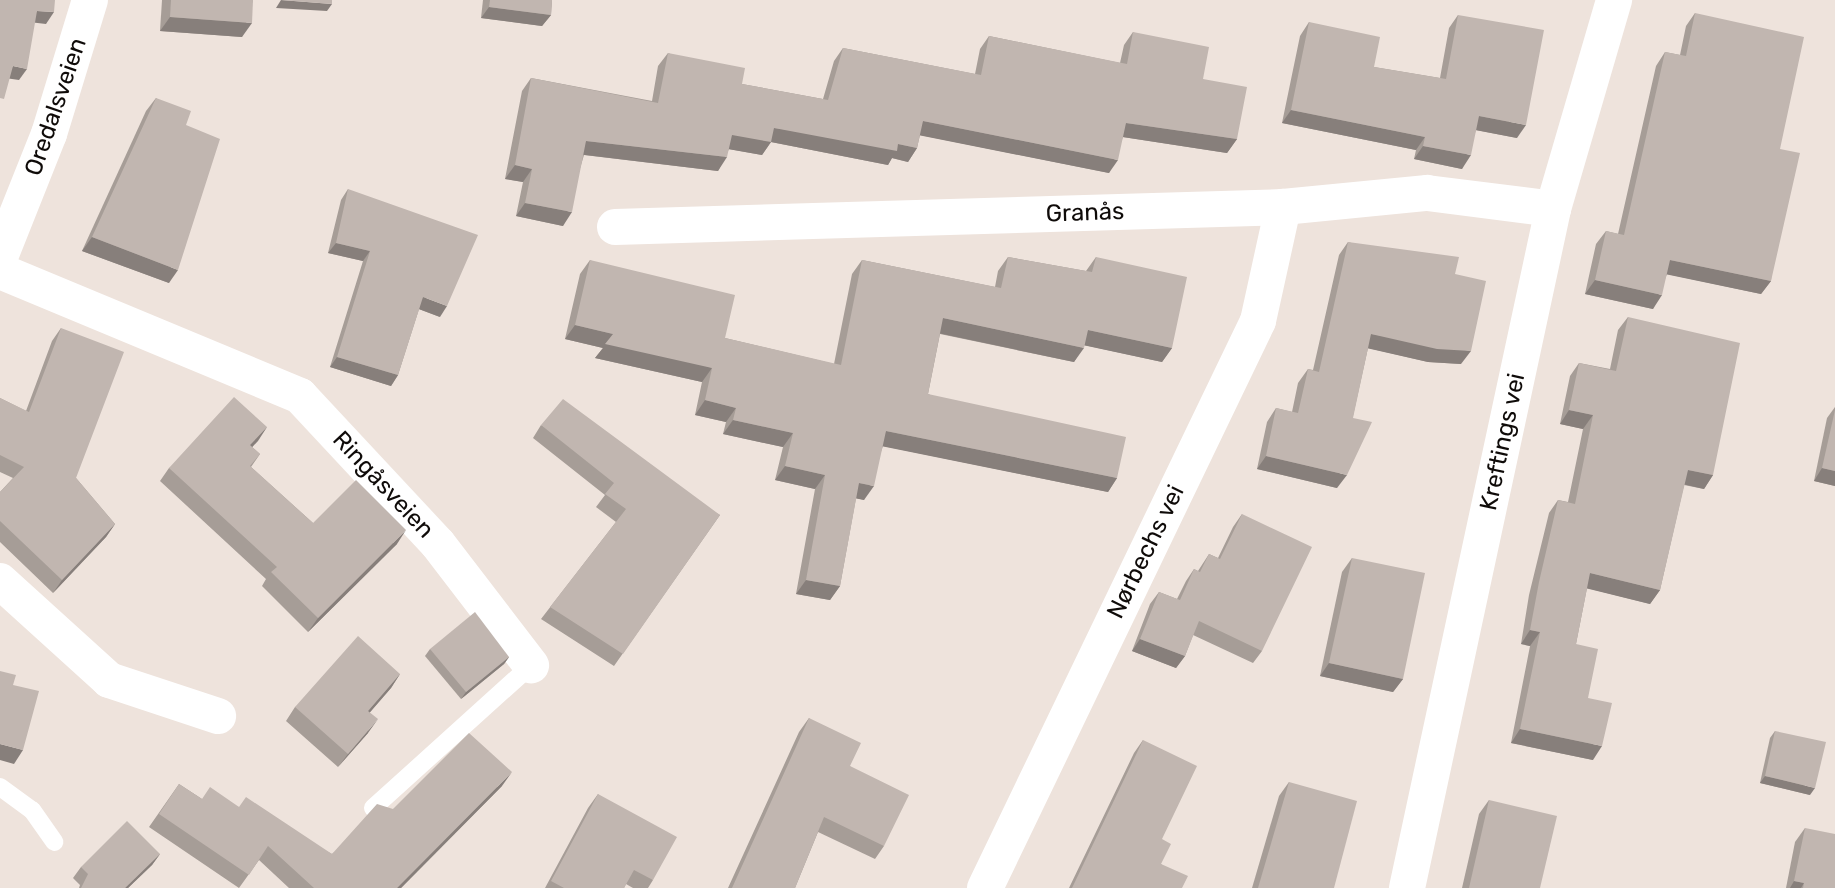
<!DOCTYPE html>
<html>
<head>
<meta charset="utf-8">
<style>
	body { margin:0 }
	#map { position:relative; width:1835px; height:888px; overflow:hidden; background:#eee3dc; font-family:Rubik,sans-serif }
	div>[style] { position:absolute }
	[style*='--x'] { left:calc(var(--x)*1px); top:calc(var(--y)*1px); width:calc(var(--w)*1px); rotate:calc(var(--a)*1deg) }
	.lane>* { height:18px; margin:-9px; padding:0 9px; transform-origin:9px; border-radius:9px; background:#fff }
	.street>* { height:36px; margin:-18px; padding:0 18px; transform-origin:18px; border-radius:18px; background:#fff }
	.wall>* { inset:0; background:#a69d97 }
	.shaded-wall>* { inset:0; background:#877f7b }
	.building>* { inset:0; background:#c1b6b0 }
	span { translate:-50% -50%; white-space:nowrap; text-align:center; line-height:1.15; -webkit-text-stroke:7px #fff; paint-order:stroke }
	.street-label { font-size:24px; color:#0f0b09 }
</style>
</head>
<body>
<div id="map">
	<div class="lane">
		<div style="--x:0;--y:787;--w:39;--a:36"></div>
		<div style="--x:32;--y:810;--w:39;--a:55"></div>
		<div style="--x:373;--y:808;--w:213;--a:-42.1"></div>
	</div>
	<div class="street">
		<div style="--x:615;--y:227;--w:668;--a:-1.71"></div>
		<div style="--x:1283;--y:207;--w:145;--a:-5.6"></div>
		<div style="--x:1427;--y:193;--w:127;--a:7.2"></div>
		<div style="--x:0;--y:257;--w:132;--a:-68.3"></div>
		<div style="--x:49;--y:134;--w:140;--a:-73"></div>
		<div style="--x:0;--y:271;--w:325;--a:22.6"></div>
		<div style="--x:300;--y:396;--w:202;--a:47"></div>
		<div style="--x:438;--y:544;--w:153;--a:52.5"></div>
		<div style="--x:0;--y:581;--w:147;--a:42.2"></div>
		<div style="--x:109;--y:680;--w:115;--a:18.3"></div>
		<div style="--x:985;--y:888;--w:629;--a:-64.29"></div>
		<div style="--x:1258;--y:321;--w:117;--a:-77.6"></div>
		<div style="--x:1407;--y:888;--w:695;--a:-77.86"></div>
		<div style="--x:1553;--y:209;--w:218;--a:-73.7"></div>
	</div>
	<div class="wall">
		<div style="clip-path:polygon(162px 0,253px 0,242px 37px,160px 31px)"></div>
		<div style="clip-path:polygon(483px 0,552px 0,551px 15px,542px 26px,481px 18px)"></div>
		<div style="clip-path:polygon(1695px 13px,1780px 149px,1771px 281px,1761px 294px,1667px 274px,1653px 309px,1585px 294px,1596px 244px,1606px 231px,1618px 234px,1656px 66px,1665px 52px,1680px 55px,1686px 26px)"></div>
		<div style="clip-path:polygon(1458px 15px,1517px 138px,1476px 130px,1462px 169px,1414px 159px,1416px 150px,1282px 123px,1300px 36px,1309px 22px,1374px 67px,1440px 78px,1449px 28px)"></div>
		<div style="clip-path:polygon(1133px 32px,1203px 79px,1237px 139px,1227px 153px,1123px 137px,1109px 173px,920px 135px,917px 148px,908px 162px,892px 158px,888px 165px,771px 142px,762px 155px,729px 149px,718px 171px,584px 155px,563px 226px,516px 216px,523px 182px,505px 179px,522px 91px,531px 78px,652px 101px,658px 66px,668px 53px,742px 84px,823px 99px,834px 61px,843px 48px,975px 74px,980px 49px,989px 36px,1120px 63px,1124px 45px)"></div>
		<div style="clip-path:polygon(156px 98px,186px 125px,169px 283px,82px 251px,146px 111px)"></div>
		<div style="clip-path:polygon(348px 189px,440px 317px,419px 309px,398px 375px,391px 386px,330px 367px,363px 261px,328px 253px,341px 200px)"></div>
		<div style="clip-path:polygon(1348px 242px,1455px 274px,1461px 364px,1428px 362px,1368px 348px,1337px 488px,1257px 469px,1267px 422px,1276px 408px,1292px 412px,1298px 383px,1308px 369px,1313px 370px,1339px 255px)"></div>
		<div style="clip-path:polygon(1008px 257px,1086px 271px,1096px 257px,1172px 348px,1162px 362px,1084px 345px,1074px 362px,940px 334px,928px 394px,1117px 478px,1108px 492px,883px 446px,864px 500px,856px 498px,840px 586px,830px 600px,796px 594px,815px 489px,775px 480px,783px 447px,723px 434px,726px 422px,695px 415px,702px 382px,595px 358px,603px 348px,565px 339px,580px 274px,590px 260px,725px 338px,834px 364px,852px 274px,862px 260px,995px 287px,998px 271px)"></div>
		<div style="clip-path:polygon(1628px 317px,1713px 475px,1704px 489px,1684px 485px,1660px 590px,1650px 604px,1587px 588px,1576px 644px,1588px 698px,1593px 760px,1511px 743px,1530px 646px,1521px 644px,1529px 595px,1549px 513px,1558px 500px,1568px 502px,1583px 429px,1560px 424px,1570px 376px,1579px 363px,1610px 369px,1618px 330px)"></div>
		<div style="clip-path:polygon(61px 328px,76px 478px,115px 524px,106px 537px,53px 593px,0 542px,0 492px,13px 478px,0 472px,0 398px,26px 411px,52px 341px)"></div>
		<div style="clip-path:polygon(1835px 407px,1835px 486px,1814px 481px,1827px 418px)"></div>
		<div style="clip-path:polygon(541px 425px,720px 515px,614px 666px,541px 619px,616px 522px,596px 507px,605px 495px,533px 438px)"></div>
		<div style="clip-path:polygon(267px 427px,252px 447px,260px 454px,251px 467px,313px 523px,397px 544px,308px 632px,262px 586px,266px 579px,160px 481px,169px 468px)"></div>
		<div style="clip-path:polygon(1242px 514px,1262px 651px,1253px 663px,1193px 635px,1185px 656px,1176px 668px,1132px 651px,1150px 604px,1159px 592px,1177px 599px,1186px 581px,1194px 569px,1198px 571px,1209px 554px,1218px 558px,1233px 527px)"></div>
		<div style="clip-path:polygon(1352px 558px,1403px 679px,1393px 692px,1320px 676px,1342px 572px)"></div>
		<div style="clip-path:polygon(430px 649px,509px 657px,504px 664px,461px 699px,425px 656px)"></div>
		<div style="clip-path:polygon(400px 674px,391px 688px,370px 712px,368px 733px,338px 767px,286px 721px,295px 707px)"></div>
		<div style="clip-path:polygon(809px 718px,850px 766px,884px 846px,875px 859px,818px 832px,795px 888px,728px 888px,799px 732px)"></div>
		<div style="clip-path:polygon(1775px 731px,1810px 795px,1760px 783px,1770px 738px)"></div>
		<div style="clip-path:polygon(1143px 740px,1162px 839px,1161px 864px,1182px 888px,1069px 888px,1134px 753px)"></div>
		<div style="clip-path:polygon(1289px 782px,1334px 888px,1252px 888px,1279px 796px)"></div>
		<div style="clip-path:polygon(179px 784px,202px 799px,239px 807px,332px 854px,393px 809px,502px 786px,401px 888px,289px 888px,259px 860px,239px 888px,149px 827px)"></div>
		<div style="clip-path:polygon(598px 794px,653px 880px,648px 888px,633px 888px,626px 884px,624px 888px,545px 888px,588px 808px)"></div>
		<div style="clip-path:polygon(1489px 800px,1540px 888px,1462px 888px,1479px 814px)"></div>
		<div style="clip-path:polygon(1805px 828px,1835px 888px,1786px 888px,1795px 842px)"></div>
		<div style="clip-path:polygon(160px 854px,152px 865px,128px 888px,79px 888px,80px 885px,73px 878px,81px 867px)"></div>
	</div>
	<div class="shaded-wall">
		<div style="clip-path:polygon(281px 0,332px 4px,327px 11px,276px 8px)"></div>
		<div style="clip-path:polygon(489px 7px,551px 15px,542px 26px,481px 18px)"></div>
		<div style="clip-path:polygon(37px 11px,54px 12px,46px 24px,29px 22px)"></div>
		<div style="clip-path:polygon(170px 17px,252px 23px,242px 37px,160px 31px)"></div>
		<div style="clip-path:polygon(13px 66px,27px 69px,19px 80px,5px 78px)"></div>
		<div style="clip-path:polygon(1291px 110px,1425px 137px,1416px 150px,1282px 123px)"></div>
		<div style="clip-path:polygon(1479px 116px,1526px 125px,1517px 138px,1470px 129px)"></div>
		<div style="clip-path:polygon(923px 121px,1118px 160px,1109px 173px,913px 134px)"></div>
		<div style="clip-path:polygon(1126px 123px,1237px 139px,1227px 153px,1116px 136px)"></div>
		<div style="clip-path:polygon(774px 128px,898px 144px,917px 148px,908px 162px,892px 158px,888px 165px,771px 142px,762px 155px,722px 148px,732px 135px)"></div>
		<div style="clip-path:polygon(586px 141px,727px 157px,718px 171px,577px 154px)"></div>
		<div style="clip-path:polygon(1423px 146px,1471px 155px,1462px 169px,1414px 159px)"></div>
		<div style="clip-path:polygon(515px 165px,532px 169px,523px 182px,505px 179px)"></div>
		<div style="clip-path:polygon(525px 203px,572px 212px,563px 226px,516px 216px)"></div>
		<div style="clip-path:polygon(92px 237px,178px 270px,169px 283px,82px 251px)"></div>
		<div style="clip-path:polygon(336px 243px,370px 251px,363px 261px,328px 253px)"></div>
		<div style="clip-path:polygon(1670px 260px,1771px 281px,1761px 294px,1660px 273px)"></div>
		<div style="clip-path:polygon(1595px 280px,1662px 295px,1653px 309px,1585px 294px)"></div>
		<div style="clip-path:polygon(423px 297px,447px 306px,440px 317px,416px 308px)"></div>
		<div style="clip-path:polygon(943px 318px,1084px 348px,1074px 362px,933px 332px)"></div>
		<div style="clip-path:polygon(575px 325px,613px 334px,712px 368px,702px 382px,595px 358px,603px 348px,565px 339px)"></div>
		<div style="clip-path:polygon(1088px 330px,1172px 348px,1162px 362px,1078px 344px)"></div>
		<div style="clip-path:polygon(1371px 334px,1471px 351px,1461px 364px,1428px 362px,1362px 347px)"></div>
		<div style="clip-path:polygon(337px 357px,398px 375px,391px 386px,330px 367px)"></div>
		<div style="clip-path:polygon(705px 400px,736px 408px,726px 422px,695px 415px)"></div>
		<div style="clip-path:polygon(1569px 410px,1593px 415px,1583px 429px,1560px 424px)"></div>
		<div style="clip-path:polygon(733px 420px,793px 433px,783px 447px,723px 434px)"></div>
		<div style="clip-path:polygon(267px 427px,258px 441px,241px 459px,250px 445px)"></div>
		<div style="clip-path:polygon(886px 431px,1117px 478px,1108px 492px,876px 445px)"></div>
		<div style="clip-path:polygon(1266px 456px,1347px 475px,1337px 488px,1257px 469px)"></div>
		<div style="clip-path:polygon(785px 466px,825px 475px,815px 489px,775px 480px)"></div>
		<div style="clip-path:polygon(1822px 468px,1835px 471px,1835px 486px,1814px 481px)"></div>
		<div style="clip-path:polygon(1688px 470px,1713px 475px,1704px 489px,1678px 483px)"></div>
		<div style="clip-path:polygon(859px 483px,874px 486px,864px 500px,849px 497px)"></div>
		<div style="clip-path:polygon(115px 524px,106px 537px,53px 593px,62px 580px)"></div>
		<div style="clip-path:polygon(406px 530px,397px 544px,308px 632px,318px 618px)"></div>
		<div style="clip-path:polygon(1590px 573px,1660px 590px,1650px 604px,1581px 587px)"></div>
		<div style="clip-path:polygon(806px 580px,840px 586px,830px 600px,796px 594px)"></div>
		<div style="clip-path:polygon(1530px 630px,1540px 632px,1530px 646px,1521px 644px)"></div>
		<div style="clip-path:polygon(1140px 639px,1185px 656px,1176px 668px,1132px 651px)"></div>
		<div style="clip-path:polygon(509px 657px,504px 664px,461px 699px,466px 692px)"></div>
		<div style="clip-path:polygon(1329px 663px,1403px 679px,1393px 692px,1320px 676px)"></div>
		<div style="clip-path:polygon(400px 674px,391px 688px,359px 725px,368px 711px)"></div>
		<div style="clip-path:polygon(378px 719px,368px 733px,338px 767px,348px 754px)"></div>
		<div style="clip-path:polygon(1520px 729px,1602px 746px,1593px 760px,1511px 743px)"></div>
		<div style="clip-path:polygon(0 744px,23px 750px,14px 764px,0 760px)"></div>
		<div style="clip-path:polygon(512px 772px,502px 786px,401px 888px,397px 888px)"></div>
		<div style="clip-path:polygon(1765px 776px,1815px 788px,1810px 795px,1760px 783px)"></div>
		<div style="clip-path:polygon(160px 854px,152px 865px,128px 888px,125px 888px)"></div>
		<div style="clip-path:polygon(1794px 881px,1804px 883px,1801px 888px,1790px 888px)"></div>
	</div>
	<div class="building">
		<div style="clip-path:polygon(0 0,55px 0,54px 12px,37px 11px,27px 69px,13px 66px,4px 99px,0 98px)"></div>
		<div style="clip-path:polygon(171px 0,253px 0,252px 23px,170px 17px)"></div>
		<div style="clip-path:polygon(281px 0,332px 0,332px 4px)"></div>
		<div style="clip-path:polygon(490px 0,552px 0,551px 15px,489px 7px)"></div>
		<div style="clip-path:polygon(1695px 13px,1804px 37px,1780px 149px,1800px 153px,1771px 281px,1670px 260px,1662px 295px,1595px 280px,1606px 231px,1624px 235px,1665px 52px,1686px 56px)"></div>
		<div style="clip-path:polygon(1458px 15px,1544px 30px,1526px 125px,1479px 116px,1471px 155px,1423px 146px,1425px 137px,1291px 110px,1309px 22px,1380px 37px,1374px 67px,1446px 79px)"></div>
		<div style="clip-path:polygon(1133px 32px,1209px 47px,1203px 79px,1247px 87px,1237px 139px,1126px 123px,1118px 160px,923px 121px,917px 148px,898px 144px,897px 151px,774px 128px,771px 142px,732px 135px,727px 157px,586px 141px,572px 212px,525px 203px,532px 169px,515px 165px,531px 78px,658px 103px,668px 53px,745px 68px,742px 84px,828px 100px,843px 48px,981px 75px,989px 36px,1127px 64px)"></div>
		<div style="clip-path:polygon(156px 98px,191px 111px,186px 125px,220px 139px,178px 270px,92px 237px)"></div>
		<div style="clip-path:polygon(348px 189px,478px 235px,447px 306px,423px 297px,398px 375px,337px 357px,370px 251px,336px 243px)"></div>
		<div style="clip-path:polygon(1348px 242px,1459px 257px,1455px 274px,1486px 281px,1471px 351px,1437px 349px,1371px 334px,1353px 418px,1372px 422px,1347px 475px,1266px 456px,1276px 408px,1298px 413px,1308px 369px,1319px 372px)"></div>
		<div style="clip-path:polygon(1008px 257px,1092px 272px,1096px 257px,1187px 277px,1172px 348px,1088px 330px,1084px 348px,943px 318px,928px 394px,1126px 437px,1117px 478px,886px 431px,874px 486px,859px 483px,840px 586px,806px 580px,825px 475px,785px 466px,793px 433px,733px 420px,736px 408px,705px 400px,712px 368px,605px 344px,613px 334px,575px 325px,590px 260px,735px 295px,725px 338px,841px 365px,862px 260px,1001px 288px)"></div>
		<div style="clip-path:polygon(1628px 317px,1740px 343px,1713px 475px,1688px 470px,1660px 590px,1590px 573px,1576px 644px,1598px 649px,1588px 698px,1612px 703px,1602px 746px,1520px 729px,1540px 632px,1530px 630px,1539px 582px,1558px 500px,1575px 504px,1593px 415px,1569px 410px,1579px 363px,1616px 371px)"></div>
		<div style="clip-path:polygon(61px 328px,124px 352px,76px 478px,115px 524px,62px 580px,0 521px,0 492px,24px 467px,0 455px,0 398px,29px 412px)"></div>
		<div style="clip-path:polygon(234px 397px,267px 427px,250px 445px,260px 454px,250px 466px,313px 523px,356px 480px,406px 530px,318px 618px,271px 572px,277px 567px,169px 468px)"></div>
		<div style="clip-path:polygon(563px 399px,720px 515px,623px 654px,550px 607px,626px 509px,605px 494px,614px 483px,541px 425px)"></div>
		<div style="clip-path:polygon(1835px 410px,1835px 471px,1822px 468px)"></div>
		<div style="clip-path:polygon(1242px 514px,1312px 547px,1262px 651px,1199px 621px,1185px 656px,1140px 639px,1159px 592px,1180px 600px,1194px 569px,1200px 572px,1209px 554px,1220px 559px)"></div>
		<div style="clip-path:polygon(1352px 558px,1425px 573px,1403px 679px,1329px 663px)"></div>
		<div style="clip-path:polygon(475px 612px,509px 657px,466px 692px,430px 649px)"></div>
		<div style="clip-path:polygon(358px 636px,400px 674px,368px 711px,378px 719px,348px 754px,295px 707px)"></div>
		<div style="clip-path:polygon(0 671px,16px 675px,13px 685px,39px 691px,23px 750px,0 744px)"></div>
		<div style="clip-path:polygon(809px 718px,861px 743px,850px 766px,909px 795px,884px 846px,824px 817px,795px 888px,732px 888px)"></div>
		<div style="clip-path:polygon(1775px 731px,1826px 742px,1815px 788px,1765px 776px)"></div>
		<div style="clip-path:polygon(469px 733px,512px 772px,397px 888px,314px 888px,268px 846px,249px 875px,159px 814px,179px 784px,202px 799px,210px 787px,239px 807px,246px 797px,332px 854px,377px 804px,393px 809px)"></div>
		<div style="clip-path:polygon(1143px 740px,1197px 766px,1162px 839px,1171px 844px,1161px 864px,1188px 876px,1182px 888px,1072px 888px)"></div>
		<div style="clip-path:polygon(1289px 782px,1357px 801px,1334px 888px,1258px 888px)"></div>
		<div style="clip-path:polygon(598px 794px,677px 837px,653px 880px,634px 870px,624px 888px,564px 888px,551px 881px)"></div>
		<div style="clip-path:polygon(1489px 800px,1557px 816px,1540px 888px,1469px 888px)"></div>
		<div style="clip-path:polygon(127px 821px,160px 854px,125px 888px,81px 888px,88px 874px,81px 867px)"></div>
		<div style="clip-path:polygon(1805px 828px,1835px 834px,1835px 888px,1803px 888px,1804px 883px,1794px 881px)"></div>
	</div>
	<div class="street-label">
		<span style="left:56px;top:107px;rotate:-71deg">Oredalsveien</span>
		<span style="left:1085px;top:213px;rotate:-2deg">Granås</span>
		<span style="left:1503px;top:442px;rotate:-78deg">Kreftings vei</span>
		<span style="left:383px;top:485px;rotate:47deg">Ringåsveien</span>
		<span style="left:1146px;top:552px;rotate:-64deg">Nørbechs vei</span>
	</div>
</div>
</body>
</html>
